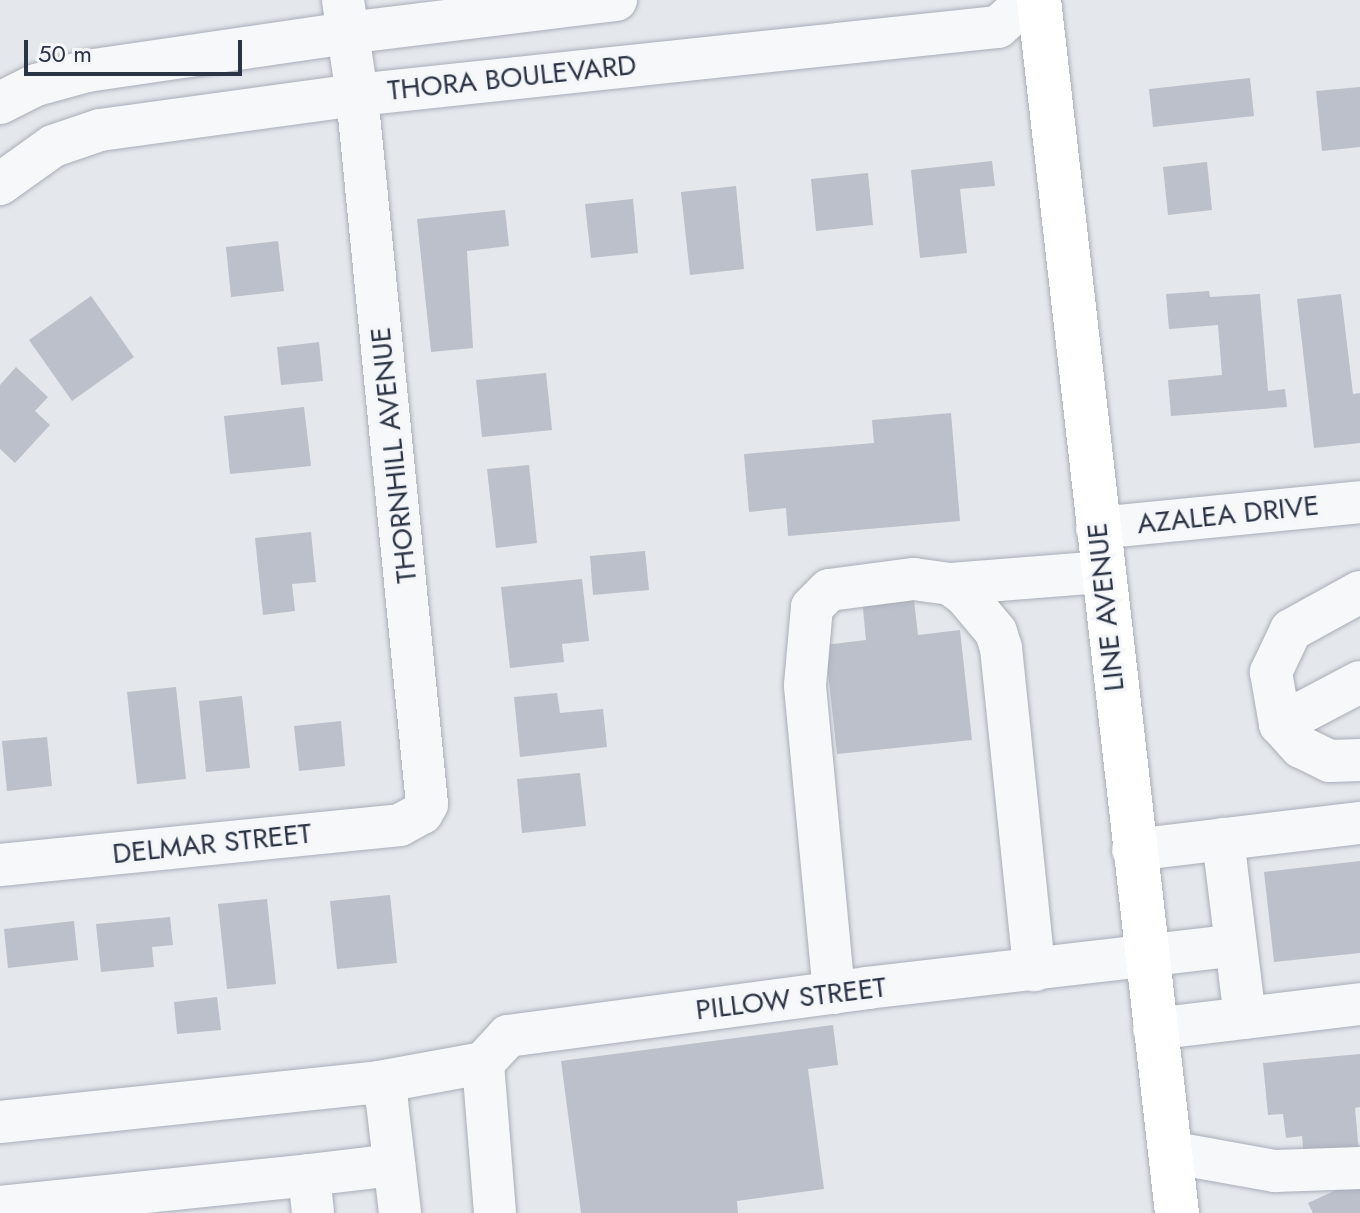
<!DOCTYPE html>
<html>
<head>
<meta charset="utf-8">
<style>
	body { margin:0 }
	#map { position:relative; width:1360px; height:1213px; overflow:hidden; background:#e4e7ec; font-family:Jost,sans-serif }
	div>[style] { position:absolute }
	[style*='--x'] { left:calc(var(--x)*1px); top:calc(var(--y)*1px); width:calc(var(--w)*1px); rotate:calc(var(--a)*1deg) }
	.building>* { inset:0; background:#bbc0ca }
	.roads { filter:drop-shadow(0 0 2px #a9aeb7) drop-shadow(0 0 2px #a9aeb7) }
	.minor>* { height:42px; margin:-21px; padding:0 21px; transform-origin:21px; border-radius:21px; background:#f7f8fa }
	.major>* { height:44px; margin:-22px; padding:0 22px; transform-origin:22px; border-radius:22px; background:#fff }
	span { translate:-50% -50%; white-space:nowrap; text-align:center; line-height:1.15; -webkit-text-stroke:6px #f4f6f9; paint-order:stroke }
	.street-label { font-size:28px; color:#2b3445 }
	.scale { position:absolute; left:24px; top:40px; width:218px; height:36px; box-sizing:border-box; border:4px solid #2b3445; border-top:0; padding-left:10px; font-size:24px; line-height:28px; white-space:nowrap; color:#2b3445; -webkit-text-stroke:6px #f4f6f9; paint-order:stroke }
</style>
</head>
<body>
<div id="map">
	<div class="building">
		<div style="clip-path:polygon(1250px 78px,1254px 116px,1153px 127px,1149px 89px)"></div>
		<div style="clip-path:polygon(1360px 87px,1360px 147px,1322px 151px,1316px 91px)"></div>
		<div style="clip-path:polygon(992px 161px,995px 186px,960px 189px,967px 253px,920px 258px,911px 170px)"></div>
		<div style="clip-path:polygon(1207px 162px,1212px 210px,1168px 215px,1163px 167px)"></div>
		<div style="clip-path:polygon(868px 173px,873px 225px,816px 231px,811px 179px)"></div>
		<div style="clip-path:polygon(736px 186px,744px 269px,690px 275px,681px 192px)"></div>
		<div style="clip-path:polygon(633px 199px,638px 253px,591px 258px,585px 204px)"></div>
		<div style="clip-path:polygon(505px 210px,509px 246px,467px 251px,473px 348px,431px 352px,417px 219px)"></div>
		<div style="clip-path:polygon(278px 241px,284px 291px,231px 297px,226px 247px)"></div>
		<div style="clip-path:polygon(1209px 291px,1210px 297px,1260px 294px,1268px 391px,1285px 389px,1287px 407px,1171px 416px,1168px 380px,1222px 375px,1218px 325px,1169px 329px,1166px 294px)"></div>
		<div style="clip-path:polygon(1341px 294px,1353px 394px,1360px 393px,1360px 443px,1314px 448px,1297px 299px)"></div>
		<div style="clip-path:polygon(91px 296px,134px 357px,72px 401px,29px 340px)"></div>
		<div style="clip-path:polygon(319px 342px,323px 381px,281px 385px,277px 347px)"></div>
		<div style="clip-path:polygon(16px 367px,48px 397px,35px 411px,50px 425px,15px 463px,0 449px,0 385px)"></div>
		<div style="clip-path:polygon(546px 373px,552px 430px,482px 437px,476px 380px)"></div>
		<div style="clip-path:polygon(304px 407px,311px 466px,230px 474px,224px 416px)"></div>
		<div style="clip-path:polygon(951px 413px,960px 521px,788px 536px,786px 508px,749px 512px,744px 454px,874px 443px,872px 420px)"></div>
		<div style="clip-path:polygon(529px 465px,537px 543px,496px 548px,487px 469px)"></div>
		<div style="clip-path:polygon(311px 532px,316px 582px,292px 584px,295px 611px,263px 615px,255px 538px)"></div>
		<div style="clip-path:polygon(645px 551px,649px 590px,593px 595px,590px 556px)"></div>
		<div style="clip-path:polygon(582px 579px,589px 641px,562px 644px,564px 662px,510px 668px,501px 587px)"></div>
		<div style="clip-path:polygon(912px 583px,918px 635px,960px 630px,972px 740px,837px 754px,825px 645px,866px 640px,861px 588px)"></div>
		<div style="clip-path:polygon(176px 687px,186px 779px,137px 784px,127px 692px)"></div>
		<div style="clip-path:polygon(557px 693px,560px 713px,603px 709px,607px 747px,520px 757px,514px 697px)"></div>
		<div style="clip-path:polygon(242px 696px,250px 768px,206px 772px,199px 701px)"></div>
		<div style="clip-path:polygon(341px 721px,345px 766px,299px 771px,294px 726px)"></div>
		<div style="clip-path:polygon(47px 737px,52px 786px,7px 791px,2px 741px)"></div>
		<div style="clip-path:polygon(580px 773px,586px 826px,522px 833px,517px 779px)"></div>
		<div style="clip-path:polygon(1360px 861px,1360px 953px,1274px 962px,1264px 872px)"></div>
		<div style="clip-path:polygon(390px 895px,397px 963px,337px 969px,330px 901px)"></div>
		<div style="clip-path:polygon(267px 899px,276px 984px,227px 989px,218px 904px)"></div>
		<div style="clip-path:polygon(170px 917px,173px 945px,152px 947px,154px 967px,101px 972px,96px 924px)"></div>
		<div style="clip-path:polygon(74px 921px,78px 960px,8px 968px,4px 929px)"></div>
		<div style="clip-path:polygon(217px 997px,221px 1030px,177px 1034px,174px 1002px)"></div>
		<div style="clip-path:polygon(833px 1025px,838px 1065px,808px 1069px,824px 1189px,737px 1201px,738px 1213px,581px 1213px,561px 1061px)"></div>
		<div style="clip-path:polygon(1360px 1054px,1360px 1107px,1355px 1108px,1359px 1153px,1304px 1158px,1302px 1136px,1286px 1138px,1283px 1114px,1268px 1115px,1263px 1063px)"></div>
		<div style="clip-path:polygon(1360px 1179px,1360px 1213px,1313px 1213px,1308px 1203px)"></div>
	</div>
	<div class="roads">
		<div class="minor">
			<div style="--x:0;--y:103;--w:40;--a:-26.6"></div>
			<div style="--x:36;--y:85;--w:53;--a:-15.4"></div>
			<div style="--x:87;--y:71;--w:263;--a:-8.3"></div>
			<div style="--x:347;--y:33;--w:271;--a:-7"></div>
			<div style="--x:0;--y:184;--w:65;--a:-35.6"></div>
			<div style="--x:53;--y:146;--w:50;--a:-18.8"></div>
			<div style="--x:100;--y:130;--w:259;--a:-7.8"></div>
			<div style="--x:357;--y:95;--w:645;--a:-6.06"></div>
			<div style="--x:998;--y:27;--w:40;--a:-42"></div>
			<div style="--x:1097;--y:528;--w:264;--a:-5.6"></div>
			<div style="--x:950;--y:584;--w:152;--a:-4.5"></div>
			<div style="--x:1360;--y:592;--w:79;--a:151.2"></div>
			<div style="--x:1291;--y:630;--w:47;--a:115.5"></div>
			<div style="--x:1271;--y:672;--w:53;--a:80.2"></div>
			<div style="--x:1280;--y:724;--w:31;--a:48"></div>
			<div style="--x:1301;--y:747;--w:32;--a:26"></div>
			<div style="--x:1330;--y:761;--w:30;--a:-2"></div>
			<div style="--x:1280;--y:724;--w:90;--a:-27.7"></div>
			<div style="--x:1223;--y:839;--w:180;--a:83"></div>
			<div style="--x:1133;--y:850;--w:229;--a:-6.8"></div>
			<div style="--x:0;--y:865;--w:402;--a:-5.7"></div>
			<div style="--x:400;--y:825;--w:25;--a:-29"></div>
			<div style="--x:422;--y:813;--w:10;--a:-61"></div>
			<div style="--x:427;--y:804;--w:712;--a:-95.64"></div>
			<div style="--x:357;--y:95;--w:96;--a:-98.4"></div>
			<div style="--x:834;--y:993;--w:309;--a:-95.4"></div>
			<div style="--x:805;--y:685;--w:78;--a:-84.9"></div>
			<div style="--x:812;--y:607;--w:24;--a:-45"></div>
			<div style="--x:829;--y:590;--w:86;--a:-7.4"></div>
			<div style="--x:914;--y:579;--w:36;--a:8"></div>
			<div style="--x:950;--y:584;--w:19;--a:36"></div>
			<div style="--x:965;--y:595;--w:48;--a:50"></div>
			<div style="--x:996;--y:632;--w:17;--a:73"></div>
			<div style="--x:1001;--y:648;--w:324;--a:84.1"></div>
			<div style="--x:1154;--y:1029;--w:208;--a:-6.9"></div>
			<div style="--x:379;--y:1082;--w:106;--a:-10.4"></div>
			<div style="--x:0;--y:1122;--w:381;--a:-6"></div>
			<div style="--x:379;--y:1082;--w:22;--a:68"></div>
			<div style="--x:387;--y:1102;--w:112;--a:83.3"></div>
			<div style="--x:1169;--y:1152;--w:108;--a:10.2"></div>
			<div style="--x:1275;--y:1171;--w:85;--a:-2"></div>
			<div style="--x:309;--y:1175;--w:86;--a:-6.7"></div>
			<div style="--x:0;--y:1207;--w:311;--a:-5.9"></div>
			<div style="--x:309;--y:1175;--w:38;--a:84"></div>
			<div style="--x:495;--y:1213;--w:150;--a:-94.6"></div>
			<div style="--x:483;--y:1063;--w:37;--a:-47"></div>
			<div style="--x:508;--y:1036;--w:362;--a:-7.6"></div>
			<div style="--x:867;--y:988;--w:371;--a:-6.6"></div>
		</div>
		<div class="major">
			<div style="--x:1039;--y:0;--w:1221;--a:83.51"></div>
		</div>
	</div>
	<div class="street-label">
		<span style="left:512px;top:78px;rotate:-6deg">THORA BOULEVARD</span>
		<span style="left:394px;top:455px;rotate:-96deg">THORNHILL AVENUE</span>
		<span style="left:1228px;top:515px;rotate:-6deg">AZALEA DRIVE</span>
		<span style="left:1106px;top:607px;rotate:-96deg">LINE AVENUE</span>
		<span style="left:212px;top:844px;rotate:-6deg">DELMAR STREET</span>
		<span style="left:791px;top:999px;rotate:-7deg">PILLOW STREET</span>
	</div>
	<div class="scale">50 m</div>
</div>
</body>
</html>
